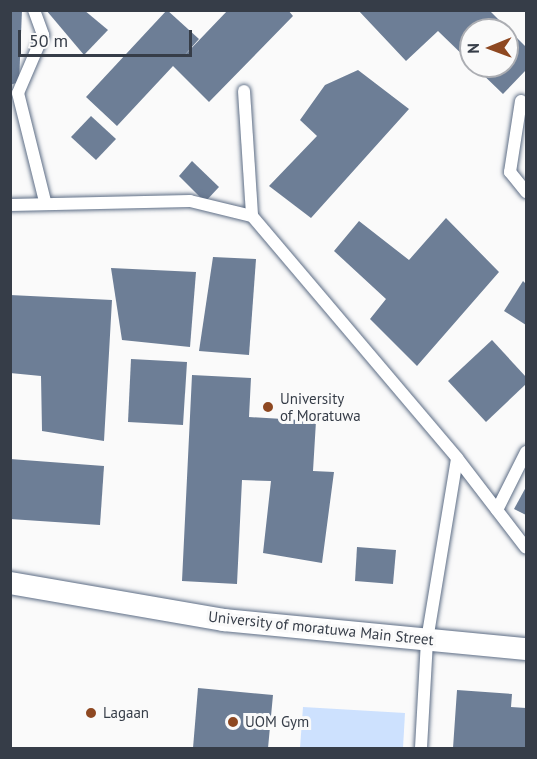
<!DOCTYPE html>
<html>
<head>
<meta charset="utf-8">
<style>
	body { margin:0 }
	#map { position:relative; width:537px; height:759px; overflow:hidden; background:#fafafa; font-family:"PT Sans",sans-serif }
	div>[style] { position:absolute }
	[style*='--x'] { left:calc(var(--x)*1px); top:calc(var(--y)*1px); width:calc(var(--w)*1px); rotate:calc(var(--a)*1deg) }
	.green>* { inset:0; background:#cde1fe }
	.building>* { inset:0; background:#6d7e96 }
	.roads { filter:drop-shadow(0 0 2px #5e6e86) drop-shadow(0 0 2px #5e6e86) }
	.service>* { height:12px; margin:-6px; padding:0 6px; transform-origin:6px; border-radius:6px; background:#fff }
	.minor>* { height:22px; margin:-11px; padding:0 11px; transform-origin:11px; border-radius:11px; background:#fff }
	.dots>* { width:16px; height:16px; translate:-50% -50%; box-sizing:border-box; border:3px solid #fafafa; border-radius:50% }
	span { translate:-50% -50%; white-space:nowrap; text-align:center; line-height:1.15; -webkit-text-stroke:6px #fafafa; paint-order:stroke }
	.poi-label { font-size:15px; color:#363d48 }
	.left { translate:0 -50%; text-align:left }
	.street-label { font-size:15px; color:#363d48 }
	.frame { position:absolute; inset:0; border:12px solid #363d48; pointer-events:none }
	.north { position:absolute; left:459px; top:18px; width:60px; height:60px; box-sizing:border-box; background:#fafafa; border:2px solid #acaeb3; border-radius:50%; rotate:269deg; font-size:16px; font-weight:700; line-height:24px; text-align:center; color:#363d48 }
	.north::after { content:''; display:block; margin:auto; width:21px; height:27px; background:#8e4821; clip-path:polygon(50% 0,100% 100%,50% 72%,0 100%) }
	.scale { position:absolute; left:18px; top:30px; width:174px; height:27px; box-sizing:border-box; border:3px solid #363d48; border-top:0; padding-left:8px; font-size:18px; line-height:21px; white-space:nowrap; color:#363d48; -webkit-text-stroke:4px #fafafa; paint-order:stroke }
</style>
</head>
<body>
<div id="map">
	<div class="green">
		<div style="clip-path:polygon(303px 707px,405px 713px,403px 748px,300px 748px)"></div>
	</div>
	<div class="building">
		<div style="clip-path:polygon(10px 10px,22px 10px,19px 82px,10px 85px)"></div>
		<div style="clip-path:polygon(46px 10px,84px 10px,108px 30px,84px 55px)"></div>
		<div style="clip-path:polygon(167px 10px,199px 39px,183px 57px,228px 10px,288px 10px,293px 16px,209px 102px,173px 66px,117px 126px,86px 97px)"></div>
		<div style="clip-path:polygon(358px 10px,489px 10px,526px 47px,526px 70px,503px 94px,474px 66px,507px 66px,507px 30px,471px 30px,471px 63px,438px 31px,406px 61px)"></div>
		<div style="clip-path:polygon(358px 70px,409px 109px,311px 218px,269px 186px,317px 136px,300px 120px,325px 85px)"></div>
		<div style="clip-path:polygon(91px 116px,116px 139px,96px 160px,71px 137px)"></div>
		<div style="clip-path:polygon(192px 161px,219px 187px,205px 202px,179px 176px)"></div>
		<div style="clip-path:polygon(446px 218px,499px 272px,417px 366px,370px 319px,386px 299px,334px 251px,359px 221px,409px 260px)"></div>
		<div style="clip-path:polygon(213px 257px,256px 259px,249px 355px,199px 351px)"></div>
		<div style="clip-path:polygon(111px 268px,196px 272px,190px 347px,122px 340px)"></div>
		<div style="clip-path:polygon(523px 281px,526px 284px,526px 325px,504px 311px)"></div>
		<div style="clip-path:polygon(10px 295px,112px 300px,104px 441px,42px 431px,41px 376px,10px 373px)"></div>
		<div style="clip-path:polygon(492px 340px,526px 377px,526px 384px,486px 422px,448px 381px)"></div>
		<div style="clip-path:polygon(131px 359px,187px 362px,183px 425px,128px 422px)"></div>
		<div style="clip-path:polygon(192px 375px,251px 378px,249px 417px,316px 421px,313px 471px,334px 472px,322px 563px,263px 553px,271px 481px,242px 480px,237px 584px,182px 581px)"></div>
		<div style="clip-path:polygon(10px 459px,104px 466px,100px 525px,10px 519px)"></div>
		<div style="clip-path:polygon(526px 487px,526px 515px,514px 509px)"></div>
		<div style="clip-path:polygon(357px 547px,396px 550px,393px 584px,355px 581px)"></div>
		<div style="clip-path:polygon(198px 688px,273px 695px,268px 748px,193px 748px)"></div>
		<div style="clip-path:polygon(457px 690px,512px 694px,511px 707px,526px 708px,526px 748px,453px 748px)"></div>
	</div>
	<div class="roads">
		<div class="service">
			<div style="--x:34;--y:10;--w:27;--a:70"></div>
			<div style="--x:43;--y:35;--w:63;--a:113.3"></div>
			<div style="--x:18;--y:93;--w:111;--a:76"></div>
			<div style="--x:244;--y:91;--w:125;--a:86.3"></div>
			<div style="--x:521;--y:101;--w:72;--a:98.8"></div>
			<div style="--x:510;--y:172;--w:26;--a:51"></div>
			<div style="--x:10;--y:205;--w:180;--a:-1.3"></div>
			<div style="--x:190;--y:201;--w:64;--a:13.6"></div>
			<div style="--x:252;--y:216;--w:317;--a:49.7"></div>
			<div style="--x:457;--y:458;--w:113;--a:52.5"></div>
			<div style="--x:497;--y:510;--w:65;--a:-63.4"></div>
			<div style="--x:421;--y:748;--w:108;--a:-86.8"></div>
			<div style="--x:427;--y:640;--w:184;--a:-80.6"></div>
		</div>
		<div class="minor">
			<div style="--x:10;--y:583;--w:217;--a:9.8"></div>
			<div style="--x:224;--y:620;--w:303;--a:5.5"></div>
		</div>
	</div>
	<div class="dots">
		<div style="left:268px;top:407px;background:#8e4821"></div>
		<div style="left:91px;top:713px;background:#8e4821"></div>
		<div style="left:233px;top:722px;background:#8e4821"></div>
	</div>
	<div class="poi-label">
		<span class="left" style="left:280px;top:407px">University<br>of Moratuwa</span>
		<span class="left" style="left:103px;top:713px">Lagaan</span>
		<span class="left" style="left:245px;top:722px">UOM Gym</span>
	</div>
	<div class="street-label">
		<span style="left:321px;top:628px;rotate:6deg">University of moratuwa Main Street</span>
	</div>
	<div class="frame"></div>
	<div class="north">N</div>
	<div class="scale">50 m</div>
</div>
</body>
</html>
